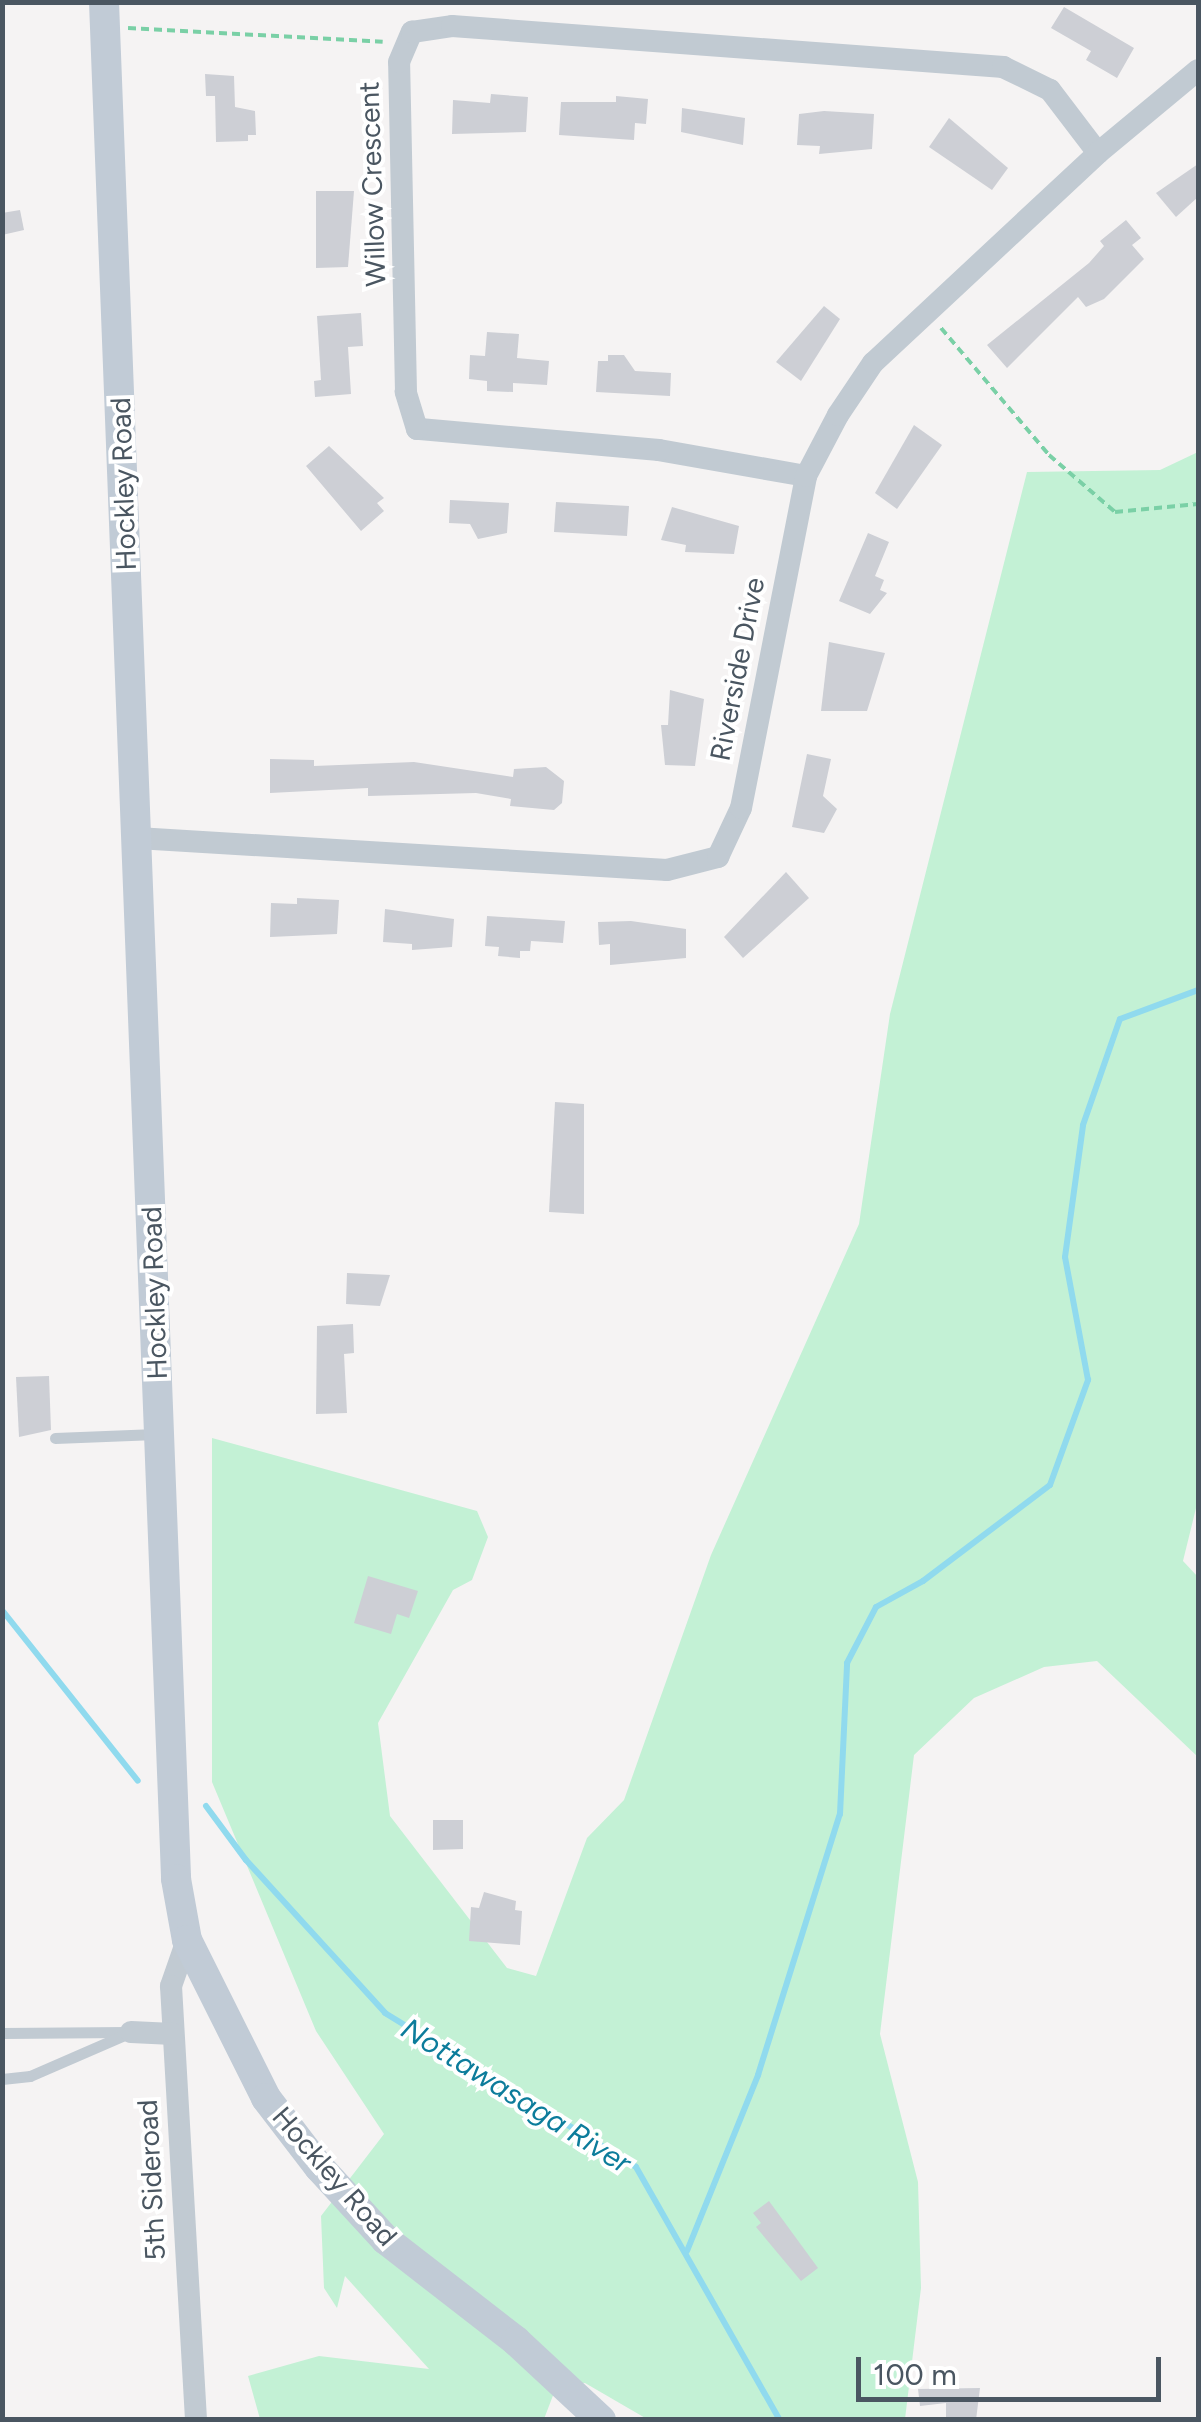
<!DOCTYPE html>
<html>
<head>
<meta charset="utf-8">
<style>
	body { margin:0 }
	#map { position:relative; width:1201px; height:2422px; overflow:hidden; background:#f5f3f3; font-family:Figtree,sans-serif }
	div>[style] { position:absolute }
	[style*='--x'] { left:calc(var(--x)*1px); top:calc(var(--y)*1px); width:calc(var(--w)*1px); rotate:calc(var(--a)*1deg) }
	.green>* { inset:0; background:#c3f1d5 }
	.stream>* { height:6px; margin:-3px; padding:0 3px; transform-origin:3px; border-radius:3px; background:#90daee }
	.building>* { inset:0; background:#cdcfd5 }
	.path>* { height:4px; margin-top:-2px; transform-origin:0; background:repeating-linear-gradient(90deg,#7ad0a6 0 8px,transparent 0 13px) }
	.lane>* { height:11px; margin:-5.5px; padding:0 5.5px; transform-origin:5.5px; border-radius:5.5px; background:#c1cad2 }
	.street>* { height:22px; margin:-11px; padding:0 11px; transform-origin:11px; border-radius:11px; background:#c1cad2 }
	.secondary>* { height:30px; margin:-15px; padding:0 15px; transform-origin:15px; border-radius:15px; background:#c1cbd6 }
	span { translate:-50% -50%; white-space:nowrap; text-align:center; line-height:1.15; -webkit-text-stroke:8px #fff; paint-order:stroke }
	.street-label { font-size:28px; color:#4a5661 }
	.water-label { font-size:30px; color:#0c7c9b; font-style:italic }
	.frame { position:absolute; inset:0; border:5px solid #4a5661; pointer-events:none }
	.scale { position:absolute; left:856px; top:2357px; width:305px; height:45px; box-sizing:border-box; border:5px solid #4a5661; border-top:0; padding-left:12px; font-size:30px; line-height:35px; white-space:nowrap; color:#4a5661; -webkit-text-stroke:8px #fff; paint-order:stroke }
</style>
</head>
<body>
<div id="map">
	<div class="green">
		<div style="clip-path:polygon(1198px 452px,1198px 1500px,1183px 1561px,1198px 1577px,1198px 1757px,1097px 1661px,1044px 1667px,974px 1698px,914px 1755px,880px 2034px,918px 2182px,921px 2288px,905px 2419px,647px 2419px,585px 2383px,557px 2385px,544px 2419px,260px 2419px,248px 2376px,319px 2356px,429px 2369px,345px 2276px,337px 2308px,324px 2288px,321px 2216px,384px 2134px,316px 2031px,212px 1782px,212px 1438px,477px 1511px,488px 1537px,472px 1580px,453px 1590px,378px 1723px,390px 1816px,507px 1968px,536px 1976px,587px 1838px,624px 1800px,711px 1555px,859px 1224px,890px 1014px,1027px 472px,1160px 470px)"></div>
	</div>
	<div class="stream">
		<div style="--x:2;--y:1610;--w:218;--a:51.5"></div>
		<div style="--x:206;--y:1806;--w:67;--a:53.5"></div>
		<div style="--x:246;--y:1860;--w:207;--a:47.7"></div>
		<div style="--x:385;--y:2013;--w:294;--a:31.5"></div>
		<div style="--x:636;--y:2167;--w:291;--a:60.4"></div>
		<div style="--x:687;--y:2251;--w:190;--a:-68"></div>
		<div style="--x:758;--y:2075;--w:274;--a:-72.6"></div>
		<div style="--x:840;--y:1814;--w:151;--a:-87.3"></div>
		<div style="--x:847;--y:1663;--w:63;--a:-62.6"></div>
		<div style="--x:876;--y:1607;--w:54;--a:-29"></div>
		<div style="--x:923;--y:1581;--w:159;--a:-37.1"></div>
		<div style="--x:1050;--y:1485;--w:112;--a:-70.1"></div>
		<div style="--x:1088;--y:1380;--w:125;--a:-100.6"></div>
		<div style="--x:1065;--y:1257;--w:133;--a:-82.2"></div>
		<div style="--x:1083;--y:1125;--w:112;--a:-70.8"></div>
		<div style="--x:1120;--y:1019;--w:83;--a:-20.4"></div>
	</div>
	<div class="building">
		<div style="clip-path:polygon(1064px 7px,1134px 48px,1117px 78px,1086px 60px,1091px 51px,1051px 28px)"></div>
		<div style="clip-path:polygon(205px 74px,234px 76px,235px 107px,255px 111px,256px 135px,248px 135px,248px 141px,216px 142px,215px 96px,206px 96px)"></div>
		<div style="clip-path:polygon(491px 94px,528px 97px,526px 132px,452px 134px,453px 100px,490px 103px)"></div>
		<div style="clip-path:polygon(616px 96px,648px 99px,646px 124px,635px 123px,634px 140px,559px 135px,561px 102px,616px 102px)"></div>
		<div style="clip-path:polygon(682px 108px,745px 118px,743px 145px,681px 132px)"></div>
		<div style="clip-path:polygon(824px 111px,874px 114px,872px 149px,819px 154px,820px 146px,797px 145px,799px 114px)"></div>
		<div style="clip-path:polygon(949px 118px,1008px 168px,992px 190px,929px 147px)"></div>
		<div style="clip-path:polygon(1198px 164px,1198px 197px,1176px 217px,1156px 193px)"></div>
		<div style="clip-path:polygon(316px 191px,354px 191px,348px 267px,316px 268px)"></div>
		<div style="clip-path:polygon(20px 210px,24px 230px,2px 235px,2px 213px)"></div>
		<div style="clip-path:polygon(1126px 220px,1141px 238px,1132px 245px,1144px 259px,1104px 299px,1086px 307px,1078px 297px,1007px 368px,987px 345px,1089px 263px,1104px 246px,1100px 241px)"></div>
		<div style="clip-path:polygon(824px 306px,840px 319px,801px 381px,776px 362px)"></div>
		<div style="clip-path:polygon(361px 313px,363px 346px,348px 347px,351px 394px,315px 397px,314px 381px,321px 380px,317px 316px)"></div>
		<div style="clip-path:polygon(487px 332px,519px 334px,517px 358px,549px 361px,547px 385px,513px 383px,513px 392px,487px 391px,487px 381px,469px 379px,470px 355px,485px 356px)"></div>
		<div style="clip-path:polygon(608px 355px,624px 355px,635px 371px,671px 373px,670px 396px,596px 392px,598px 361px,608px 361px)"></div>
		<div style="clip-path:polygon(914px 425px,942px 445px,897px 509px,875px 493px)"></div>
		<div style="clip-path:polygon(329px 446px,384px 498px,377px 503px,384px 511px,361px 531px,306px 466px)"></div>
		<div style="clip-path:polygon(450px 500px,509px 503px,507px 533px,478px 539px,470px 524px,449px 523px)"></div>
		<div style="clip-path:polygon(556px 502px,629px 506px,627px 536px,554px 532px)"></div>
		<div style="clip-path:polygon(672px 507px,739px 526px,734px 554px,685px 552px,686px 545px,661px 540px)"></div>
		<div style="clip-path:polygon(868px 533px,889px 542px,875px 576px,884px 580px,880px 590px,887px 593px,870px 614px,839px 601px)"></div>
		<div style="clip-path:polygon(829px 642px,885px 653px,867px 711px,821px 711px)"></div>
		<div style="clip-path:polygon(670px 690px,704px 699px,695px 766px,665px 765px,661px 725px,668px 725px)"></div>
		<div style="clip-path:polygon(807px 754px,831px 759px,823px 796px,837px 809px,824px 833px,792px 827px)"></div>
		<div style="clip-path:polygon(270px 759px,314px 760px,314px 766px,414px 762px,513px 777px,514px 769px,546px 767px,564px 781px,562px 803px,554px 810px,510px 806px,511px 799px,476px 793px,368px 796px,368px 788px,270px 793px)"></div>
		<div style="clip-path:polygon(786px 872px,809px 898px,743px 958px,724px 937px)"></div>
		<div style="clip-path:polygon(297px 898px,339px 900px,337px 934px,270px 937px,271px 903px,297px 904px)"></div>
		<div style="clip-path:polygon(385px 909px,454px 919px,452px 947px,412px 950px,412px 944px,383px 942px)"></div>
		<div style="clip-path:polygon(487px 916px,565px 921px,563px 943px,531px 941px,530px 951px,520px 951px,520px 958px,498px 956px,499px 947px,485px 946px)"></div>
		<div style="clip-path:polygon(631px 921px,686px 929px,686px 958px,610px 965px,610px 944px,599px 945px,598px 922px)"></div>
		<div style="clip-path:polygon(555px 1102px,584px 1104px,584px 1214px,549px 1212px)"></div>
		<div style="clip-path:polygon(347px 1273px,390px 1275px,380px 1306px,346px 1304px)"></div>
		<div style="clip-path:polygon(353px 1324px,354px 1353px,344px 1354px,347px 1413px,316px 1414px,317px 1326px)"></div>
		<div style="clip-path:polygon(49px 1376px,51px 1430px,19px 1437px,16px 1377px)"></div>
		<div style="clip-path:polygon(368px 1576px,418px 1591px,409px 1618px,397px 1614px,391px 1634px,354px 1623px)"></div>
		<div style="clip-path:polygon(433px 1820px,463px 1820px,463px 1849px,433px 1850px)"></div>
		<div style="clip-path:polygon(484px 1892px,516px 1901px,515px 1910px,522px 1911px,520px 1945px,469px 1941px,471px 1907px,479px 1908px)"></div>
		<div style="clip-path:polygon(769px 2201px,818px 2268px,801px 2281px,756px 2227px,761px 2223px,753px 2213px)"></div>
		<div style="clip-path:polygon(980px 2388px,976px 2420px,946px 2420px,946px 2403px,920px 2406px,918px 2389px)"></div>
	</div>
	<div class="path">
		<div style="--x:128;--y:28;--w:255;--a:3.1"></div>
		<div style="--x:941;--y:328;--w:167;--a:49.6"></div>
		<div style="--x:1049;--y:455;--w:87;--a:40.8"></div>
		<div style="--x:1115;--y:512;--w:83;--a:-5.5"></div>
	</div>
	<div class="lane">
		<div style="--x:55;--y:1438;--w:101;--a:-2.3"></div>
		<div style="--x:2;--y:2033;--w:125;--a:-0.5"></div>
		<div style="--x:2;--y:2079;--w:28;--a:-6"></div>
		<div style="--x:30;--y:2076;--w:110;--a:-23.5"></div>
	</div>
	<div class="street">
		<div style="--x:806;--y:476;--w:149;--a:-170"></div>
		<div style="--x:659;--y:450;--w:243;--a:-175"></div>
		<div style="--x:417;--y:429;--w:39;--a:-107"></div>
		<div style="--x:406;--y:392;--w:330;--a:-91.2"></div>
		<div style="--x:399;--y:62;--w:33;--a:-67"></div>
		<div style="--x:412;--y:32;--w:40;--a:-8.5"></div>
		<div style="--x:452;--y:26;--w:553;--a:4.26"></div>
		<div style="--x:1003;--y:67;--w:52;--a:26.1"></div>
		<div style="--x:1050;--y:90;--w:79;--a:52.7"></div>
		<div style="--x:137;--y:838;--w:531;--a:3.46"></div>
		<div style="--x:667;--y:870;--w:53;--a:-14.3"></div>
		<div style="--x:718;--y:857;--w:54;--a:-64.9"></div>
		<div style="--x:741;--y:808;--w:338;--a:-78.9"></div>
		<div style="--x:806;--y:476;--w:69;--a:-62.3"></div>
		<div style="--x:838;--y:415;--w:63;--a:-56.1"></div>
		<div style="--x:873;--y:363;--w:308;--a:-43"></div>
		<div style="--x:1098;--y:153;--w:130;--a:-39.7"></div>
		<div style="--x:187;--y:1940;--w:49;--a:109.2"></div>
		<div style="--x:171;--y:1986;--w:435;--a:86.7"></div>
		<div style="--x:131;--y:2032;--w:42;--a:2.7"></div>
	</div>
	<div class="secondary">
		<div style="--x:104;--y:2;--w:1878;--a:87.8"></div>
		<div style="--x:176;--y:1879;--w:62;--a:79.8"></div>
		<div style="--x:187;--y:1940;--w:177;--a:63.4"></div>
		<div style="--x:266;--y:2098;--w:87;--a:52.5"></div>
		<div style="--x:319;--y:2167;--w:99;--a:47.5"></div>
		<div style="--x:386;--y:2240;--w:165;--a:37.8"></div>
		<div style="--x:516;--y:2341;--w:116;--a:42.9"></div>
	</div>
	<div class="street-label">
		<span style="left:372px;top:184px;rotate:-92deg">Willow Crescent</span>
		<span style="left:123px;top:484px;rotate:-92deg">Hockley Road</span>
		<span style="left:737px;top:669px;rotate:-79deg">Riverside Drive</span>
		<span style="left:154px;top:1293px;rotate:-92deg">Hockley Road</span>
		<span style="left:335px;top:2176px;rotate:49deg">Hockley Road</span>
		<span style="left:151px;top:2180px;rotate:-93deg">5th Sideroad</span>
	</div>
	<div class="water-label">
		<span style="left:516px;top:2096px;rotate:32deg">Nottawasaga River</span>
	</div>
	<div class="frame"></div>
	<div class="scale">100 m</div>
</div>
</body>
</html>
